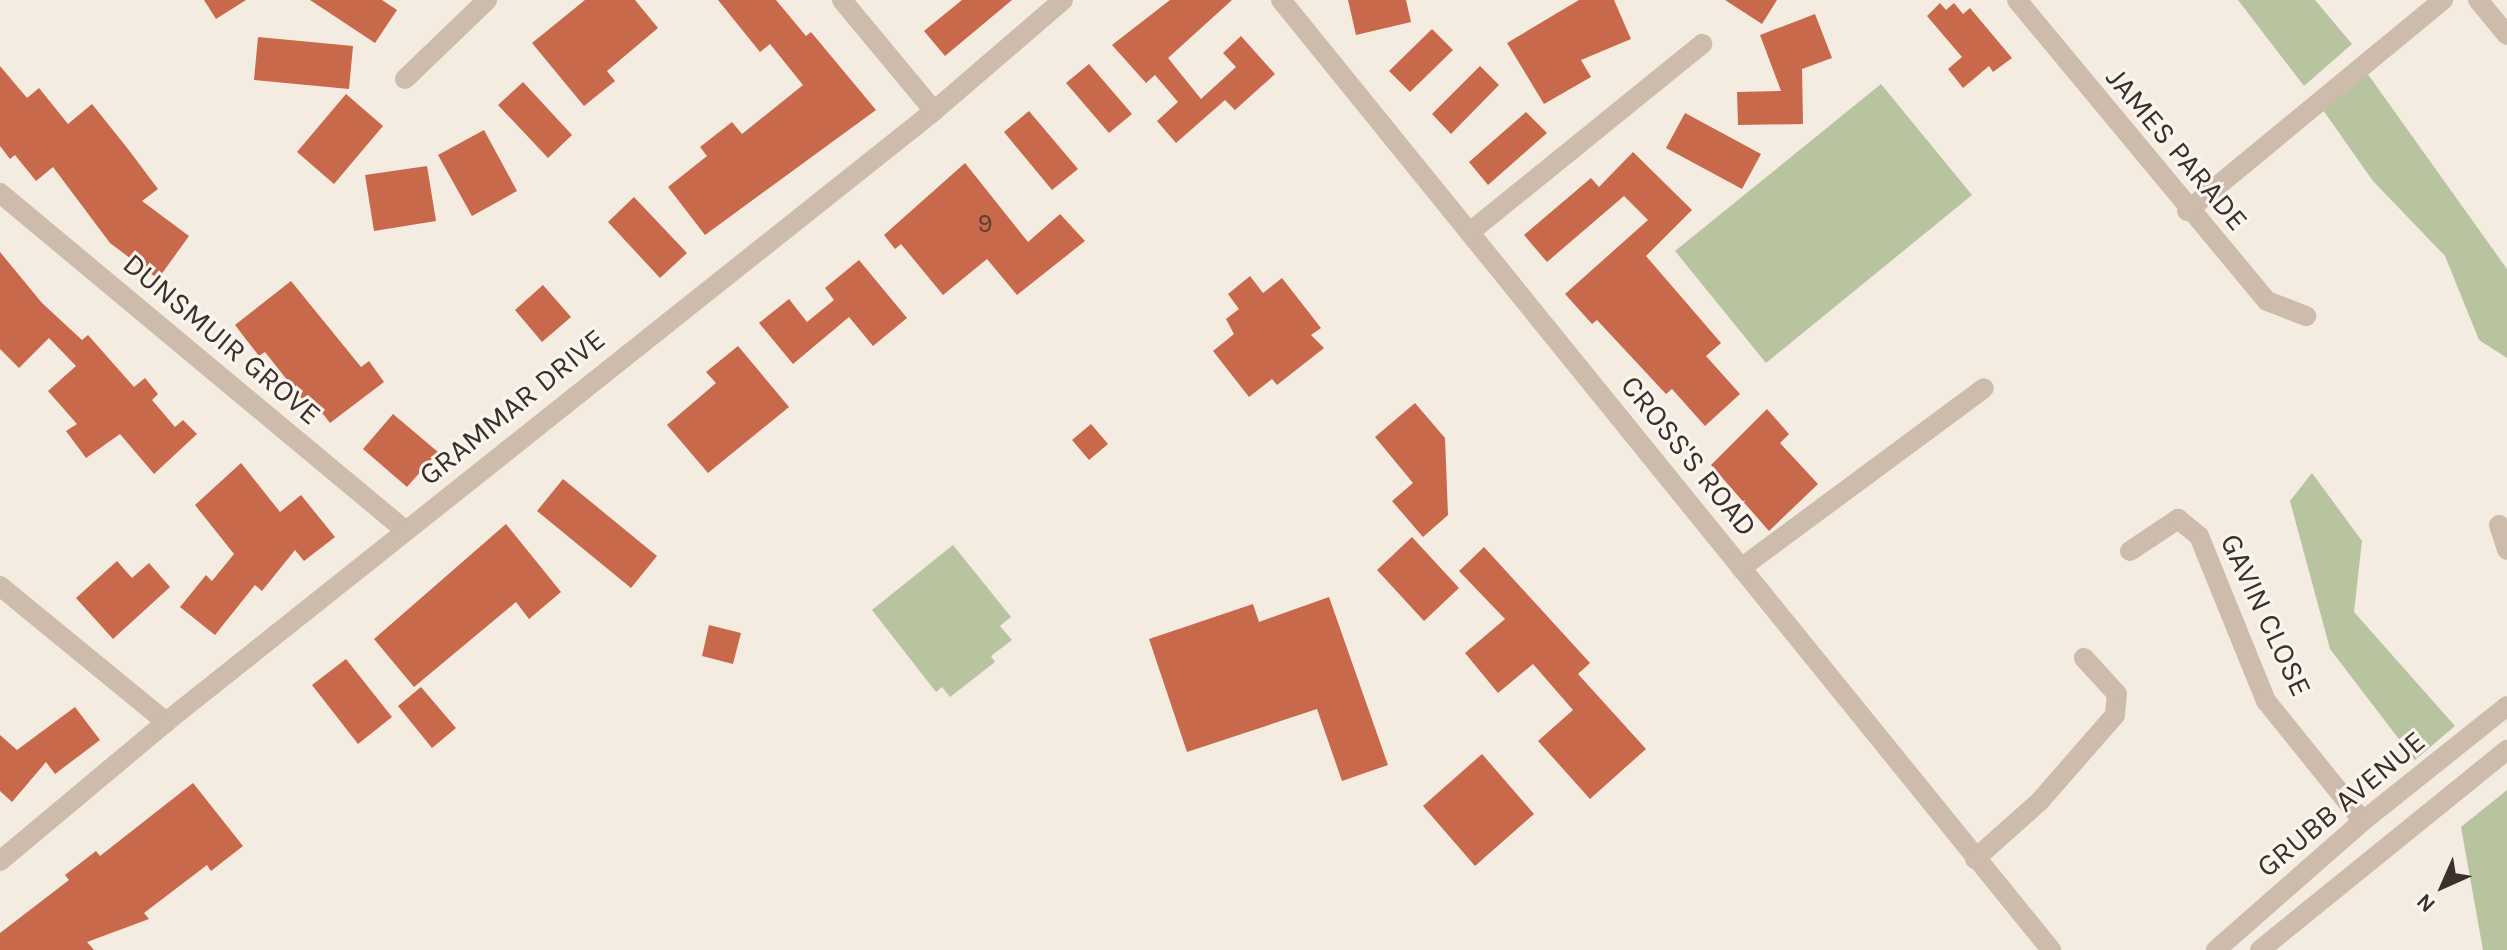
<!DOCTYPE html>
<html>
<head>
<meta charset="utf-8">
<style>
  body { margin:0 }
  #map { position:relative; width:2507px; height:950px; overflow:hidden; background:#f4ebe1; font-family:Karla,sans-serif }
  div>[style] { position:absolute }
  .green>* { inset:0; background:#b8c4a0 }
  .building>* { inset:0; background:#c8694b }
  .minor>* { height:20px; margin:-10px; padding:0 10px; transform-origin:10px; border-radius:10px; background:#cdbbac }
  span { translate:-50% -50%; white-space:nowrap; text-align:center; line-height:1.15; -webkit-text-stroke:6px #fbf5ee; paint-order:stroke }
  .number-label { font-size:26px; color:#5e3e33 }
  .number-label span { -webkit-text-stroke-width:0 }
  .street-label { font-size:30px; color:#3b302b }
  .north { position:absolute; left:2403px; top:846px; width:80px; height:80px; -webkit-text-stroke:6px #fbf5ee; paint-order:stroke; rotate:225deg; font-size:22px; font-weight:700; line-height:32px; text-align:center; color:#3b302b }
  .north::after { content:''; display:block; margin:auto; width:28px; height:36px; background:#3b302b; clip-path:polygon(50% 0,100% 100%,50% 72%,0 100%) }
</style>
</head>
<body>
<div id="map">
  <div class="green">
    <i style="clip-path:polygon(2238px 0,2315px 0,2352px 44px,2304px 86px)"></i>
    <i style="clip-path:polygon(2362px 66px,2507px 269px,2507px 358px,2479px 340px,2445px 256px,2373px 181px,2318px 103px)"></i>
    <i style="clip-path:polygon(1881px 84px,1972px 195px,1766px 363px,1675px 251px)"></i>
    <i style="clip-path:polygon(2312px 473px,2362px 541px,2354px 612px,2455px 726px,2415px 760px,2330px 649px,2290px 501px)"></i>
    <i style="clip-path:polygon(953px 545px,1011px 617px,1000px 626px,1012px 640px,991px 656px,995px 662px,950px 697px,942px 687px,936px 692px,872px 610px)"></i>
    <i style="clip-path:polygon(2507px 790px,2507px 950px,2483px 950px,2461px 827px)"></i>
  </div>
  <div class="building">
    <i style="clip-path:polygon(204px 0,246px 0,216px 19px)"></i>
    <i style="clip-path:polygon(310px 0,382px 0,397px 10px,375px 43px)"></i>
    <i style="clip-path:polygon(585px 0,635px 0,658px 28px,607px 71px,615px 81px,584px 106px,532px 43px)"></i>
    <i style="clip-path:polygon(718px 0,776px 0,806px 36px,811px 32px,876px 110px,705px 235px,668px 187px,707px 156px,700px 147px,732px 122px,742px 134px,803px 85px,770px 44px,760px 52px)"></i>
    <i style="clip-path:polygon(962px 0,1012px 0,945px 56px,924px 31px)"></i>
    <i style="clip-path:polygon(1170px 0,1232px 0,1168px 58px,1201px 99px,1236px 67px,1223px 53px,1241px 36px,1275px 74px,1235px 110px,1225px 100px,1176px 143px,1157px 121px,1178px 102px,1155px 75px,1146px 83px,1112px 45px)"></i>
    <i style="clip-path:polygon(1348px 0,1406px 0,1411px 22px,1356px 35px)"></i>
    <i style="clip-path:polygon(1579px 0,1614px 0,1631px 39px,1581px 60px,1591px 77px,1544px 104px,1507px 43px)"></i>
    <i style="clip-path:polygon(1725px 0,1777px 0,1762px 24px)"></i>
    <i style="clip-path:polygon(1940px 3px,1946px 10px,1954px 3px,1963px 14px,1970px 8px,2012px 58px,1993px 72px,1989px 66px,1963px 88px,1948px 69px,1962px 57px,1927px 16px)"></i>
    <i style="clip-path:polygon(1815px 14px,1832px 58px,1802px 69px,1803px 124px,1738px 125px,1737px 92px,1781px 91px,1760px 35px)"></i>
    <i style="clip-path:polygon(1432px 29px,1453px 50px,1410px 92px,1389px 71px)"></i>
    <i style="clip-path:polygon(258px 37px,353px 46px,349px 89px,254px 80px)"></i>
    <i style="clip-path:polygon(1089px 64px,1132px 114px,1109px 133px,1066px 83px)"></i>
    <i style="clip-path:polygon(0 66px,27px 98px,39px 88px,68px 124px,92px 104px,128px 149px,158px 189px,142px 201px,189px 236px,158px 279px,110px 243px,53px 167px,36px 181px,15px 155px,10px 159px,0 146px)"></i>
    <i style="clip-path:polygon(1480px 66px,1499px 85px,1451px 134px,1432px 114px)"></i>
    <i style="clip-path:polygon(523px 82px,572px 135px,548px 158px,498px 105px)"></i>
    <i style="clip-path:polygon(346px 94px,383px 126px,334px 184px,297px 152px)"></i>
    <i style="clip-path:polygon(1029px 111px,1078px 169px,1052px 190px,1004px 132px)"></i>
    <i style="clip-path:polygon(1526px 112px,1547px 133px,1488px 185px,1469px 162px)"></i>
    <i style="clip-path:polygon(1685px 113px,1761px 154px,1742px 189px,1666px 148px)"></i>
    <i style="clip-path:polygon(484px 130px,517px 191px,472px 216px,438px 155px)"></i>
    <i style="clip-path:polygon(1633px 152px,1692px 210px,1646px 256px,1721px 343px,1706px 356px,1740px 394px,1705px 426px,1672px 389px,1666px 394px,1597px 320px,1592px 324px,1565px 294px,1648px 220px,1624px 196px,1547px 262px,1524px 235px,1591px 178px,1599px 187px)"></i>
    <i style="clip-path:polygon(965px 163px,1028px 242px,1060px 214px,1085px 241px,1017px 295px,987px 259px,943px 295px,901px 244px,895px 249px,884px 235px)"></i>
    <i style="clip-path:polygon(427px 166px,436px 221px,374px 231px,365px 175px)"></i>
    <i style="clip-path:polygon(634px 197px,687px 253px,660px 278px,608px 222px)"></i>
    <i style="clip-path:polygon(0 252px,42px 303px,82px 340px,88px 335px,134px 387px,145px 378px,158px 394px,152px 400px,175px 427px,183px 420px,197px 434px,154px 474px,120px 434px,86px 458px,66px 431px,77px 424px,48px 391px,76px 366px,49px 338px,19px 368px,0 349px)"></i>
    <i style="clip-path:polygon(859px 260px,907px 318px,873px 346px,849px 317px,793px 364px,759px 323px,789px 299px,807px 322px,834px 300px,825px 288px)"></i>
    <i style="clip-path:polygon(1250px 276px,1263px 293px,1282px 278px,1321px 328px,1311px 335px,1324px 348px,1277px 385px,1272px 379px,1249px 397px,1213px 351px,1234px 334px,1226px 319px,1239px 309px,1228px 294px)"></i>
    <i style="clip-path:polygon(291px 281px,361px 367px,369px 361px,384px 382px,330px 423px,309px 396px,303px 400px,265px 352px,259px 356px,235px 325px)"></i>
    <i style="clip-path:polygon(543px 285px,571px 317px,542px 342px,515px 310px)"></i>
    <i style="clip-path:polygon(738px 346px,789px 407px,708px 473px,667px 425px,716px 383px,706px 372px)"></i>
    <i style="clip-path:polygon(1415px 403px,1445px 438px,1448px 515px,1423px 537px,1392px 501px,1413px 483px,1375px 437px)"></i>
    <i style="clip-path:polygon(1767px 409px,1789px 434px,1780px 443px,1818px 484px,1769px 531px,1711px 465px)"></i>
    <i style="clip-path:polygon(393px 414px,438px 452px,407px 487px,363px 449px)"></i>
    <i style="clip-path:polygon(1091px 424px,1108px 444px,1089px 460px,1072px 440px)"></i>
    <i style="clip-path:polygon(241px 463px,280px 512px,301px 495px,335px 537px,304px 561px,295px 550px,262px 591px,255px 585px,215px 635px,180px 607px,206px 575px,212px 581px,234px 554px,195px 505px)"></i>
    <i style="clip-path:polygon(563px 479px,657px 556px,631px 588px,537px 511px)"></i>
    <i style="clip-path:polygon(506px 524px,561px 592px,529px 619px,516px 602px,414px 687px,374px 639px)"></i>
    <i style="clip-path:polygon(1412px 537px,1459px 588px,1424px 621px,1377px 570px)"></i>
    <i style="clip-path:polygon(1484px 547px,1590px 663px,1578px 674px,1646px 749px,1590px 799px,1538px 741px,1573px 710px,1533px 664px,1498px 693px,1465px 653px,1505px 619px,1459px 571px)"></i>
    <i style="clip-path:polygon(117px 561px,132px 578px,149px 563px,170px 587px,113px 639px,76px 598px)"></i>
    <i style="clip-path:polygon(1329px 597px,1388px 765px,1342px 781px,1317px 709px,1187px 752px,1149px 639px,1253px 604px,1259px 622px)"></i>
    <i style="clip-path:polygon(709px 625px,741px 633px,733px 664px,702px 656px)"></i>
    <i style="clip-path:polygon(346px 659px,392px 717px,358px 744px,312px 685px)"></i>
    <i style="clip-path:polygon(421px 687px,456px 728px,432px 748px,398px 706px)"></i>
    <i style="clip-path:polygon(75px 707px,100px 740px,55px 774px,46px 762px,12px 802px,0 791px,0 735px,17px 750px)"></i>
    <i style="clip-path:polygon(1482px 754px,1534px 814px,1475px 866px,1423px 806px)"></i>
    <i style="clip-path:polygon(193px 783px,243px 846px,211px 871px,207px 865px,144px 913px,149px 919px,87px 942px,94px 950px,0 950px,0 933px,69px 880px,65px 875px,96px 851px,100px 856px)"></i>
  </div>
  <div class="minor">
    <i style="left:842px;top:0;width:144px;rotate:50.3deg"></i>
    <i style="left:1281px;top:0;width:1223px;rotate:50.97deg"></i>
    <i style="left:2017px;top:0;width:391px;rotate:50.3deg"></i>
    <i style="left:2267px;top:301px;width:42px;rotate:21deg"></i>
    <i style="left:2478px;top:0;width:45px;rotate:50.4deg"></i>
    <i style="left:405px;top:79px;width:114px;rotate:-43.9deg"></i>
    <i style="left:0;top:193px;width:528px;rotate:39.78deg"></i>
    <i style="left:2187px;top:211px;width:332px;rotate:-39.5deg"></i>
    <i style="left:1470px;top:232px;width:299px;rotate:-39deg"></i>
    <i style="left:2499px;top:525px;width:26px;rotate:72deg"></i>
    <i style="left:2130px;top:551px;width:58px;rotate:-33.7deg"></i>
    <i style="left:2178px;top:519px;width:27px;rotate:39deg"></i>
    <i style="left:2199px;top:536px;width:178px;rotate:67.9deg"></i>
    <i style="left:2266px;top:701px;width:154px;rotate:51.1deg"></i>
    <i style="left:1741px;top:568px;width:302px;rotate:-36.5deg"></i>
    <i style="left:0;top:586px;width:215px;rotate:39.3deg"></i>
    <i style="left:1975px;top:859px;width:87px;rotate:-41.7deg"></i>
    <i style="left:2040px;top:801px;width:114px;rotate:-48.9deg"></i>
    <i style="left:2115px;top:715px;width:21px;rotate:-85deg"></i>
    <i style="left:2117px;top:694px;width:49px;rotate:-132.5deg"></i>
    <i style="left:0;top:861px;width:217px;rotate:-39.9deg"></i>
    <i style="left:166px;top:722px;width:981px;rotate:-38.5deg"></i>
    <i style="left:934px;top:111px;width:170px;rotate:-40.7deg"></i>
    <i style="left:2216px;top:950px;width:196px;rotate:-41.3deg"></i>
    <i style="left:2363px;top:821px;width:184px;rotate:-38.6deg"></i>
    <i style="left:2260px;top:950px;width:318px;rotate:-39deg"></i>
  </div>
  <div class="number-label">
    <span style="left:985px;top:224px">9</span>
  </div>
  <div class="street-label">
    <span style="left:2177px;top:149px;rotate:50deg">JAMES PARADE</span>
    <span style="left:222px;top:339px;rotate:40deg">DUNSMUIR GROVE</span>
    <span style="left:512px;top:407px;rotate:-39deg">GRAMMAR DRIVE</span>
    <span style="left:1689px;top:456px;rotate:51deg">CROSS'S ROAD</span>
    <span style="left:2266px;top:615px;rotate:65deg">GAVIN CLOSE</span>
    <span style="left:2341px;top:804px;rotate:-40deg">GRUBB AVENUE</span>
  </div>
  <div class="north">N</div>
</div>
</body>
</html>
